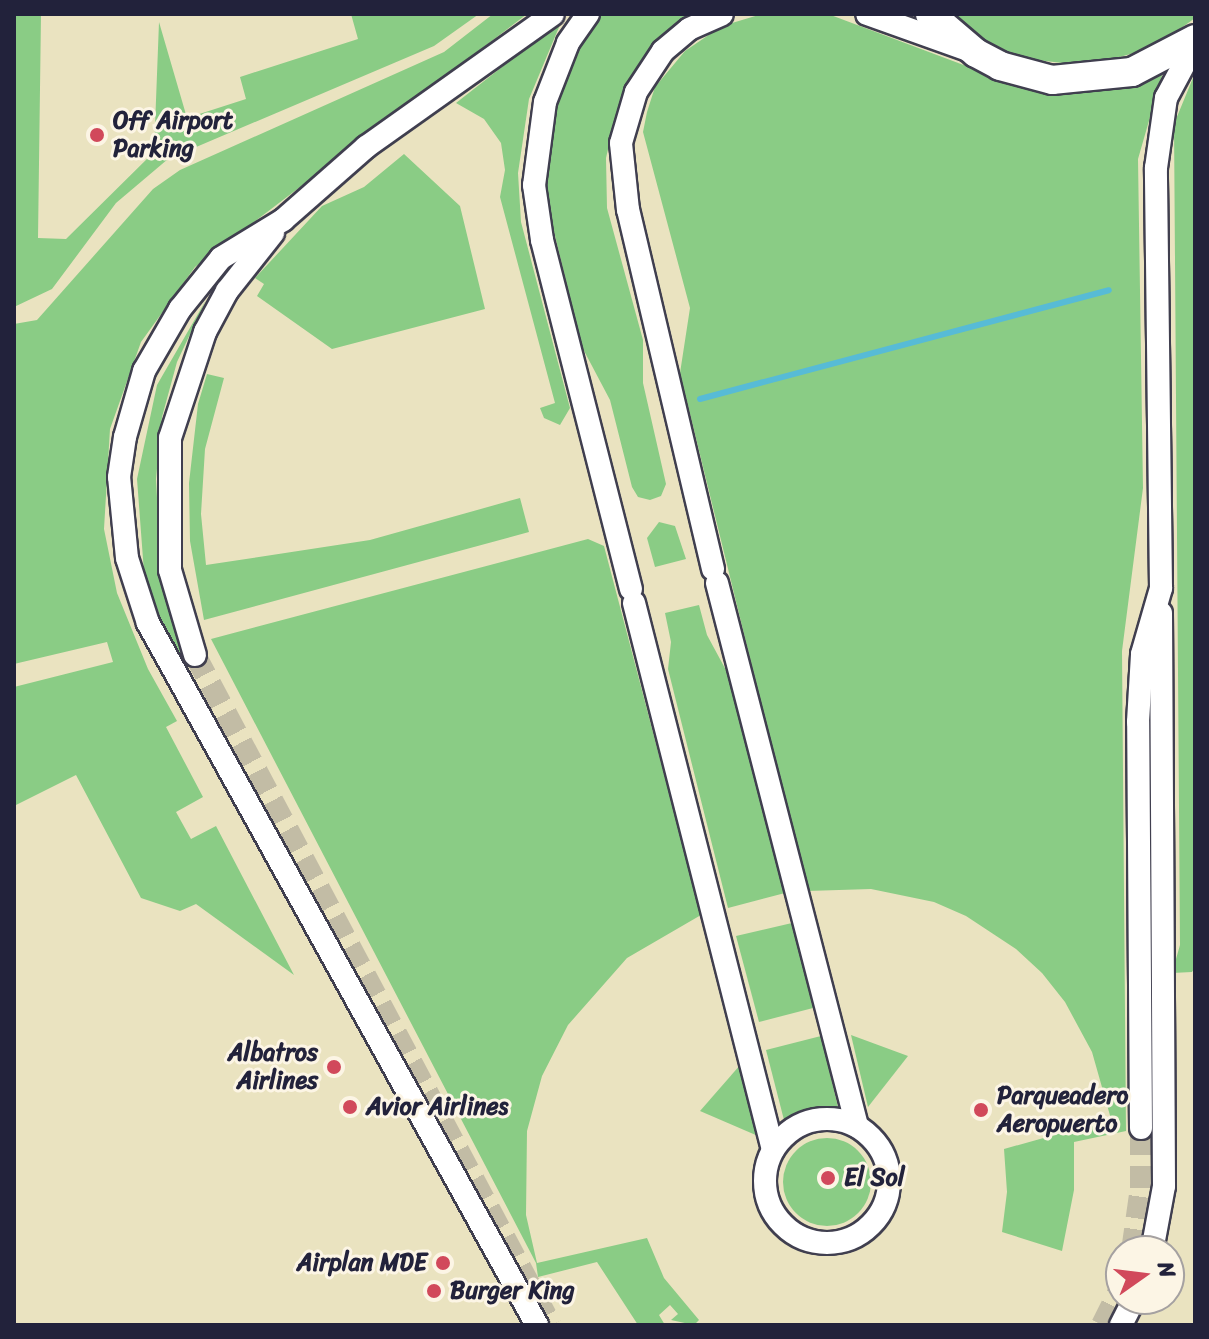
<!DOCTYPE html>
<html>
<head>
<meta charset="utf-8">
<style>
  body { margin:0 }
  #map { position:relative; width:1209px; height:1339px; overflow:hidden; background:#eae3c0; font-family:Sriracha,sans-serif }
  div>[style] { position:absolute }
  .green>* { inset:0; background:#8acc85 }
  .round { border-radius:50% }
  .stream>* { height:6px; margin:-3px; padding:0 3px; transform-origin:3px; border-radius:3px; background:#57bbd6 }
  .minor-tunnel>* { height:22px; margin-top:-11px; transform-origin:0; background:repeating-linear-gradient(90deg,#c2bca5 0 22px,transparent 0 33px) }
  .roads { filter:drop-shadow(2px 0 #403f4f) drop-shadow(-2px 0 #403f4f) drop-shadow(0 2px #403f4f) drop-shadow(0 -2px #403f4f) }
  .minor>* { height:22px; margin:-11px; padding:0 11px; transform-origin:11px; border-radius:11px; background:#fff }
  .minor>.ring { margin:-11px; padding:0; box-sizing:content-box; background:none; border:22px solid #fff; border-radius:50% }
  .major>* { height:28px; margin:-14px; padding:0 14px; transform-origin:14px; border-radius:14px; background:#fff }
  .dots>* { width:22px; height:22px; translate:-50% -50%; box-sizing:border-box; border:4px solid #fcf5e5; border-radius:50% }
  span { translate:-50% -50%; white-space:nowrap; text-align:center; line-height:1.15; -webkit-text-stroke:6px #fcf5e5; paint-order:stroke }
  .poi-label { font-size:24px; color:#22223b; font-weight:700 }
  .left { translate:0 -50%; text-align:left }
  .right { translate:-100% -50%; text-align:right }
  .frame { position:absolute; inset:0; border:16px solid #22223b; pointer-events:none }
  .north { position:absolute; left:1105px; top:1235px; width:80px; height:80px; box-sizing:border-box; background:#fcf5e5; border:2px solid #a5a1a1; border-radius:50%; rotate:76deg; font-size:22px; font-weight:700; line-height:32px; text-align:center; color:#22223b }
  .north::after { content:''; display:block; margin:auto; width:28px; height:36px; background:#d1495b; clip-path:polygon(50% 0,100% 100%,50% 72%,0 100%) }
</style>
</head>
<body>
<div id="map">
  <div class="green">
    <i style="clip-path:polygon(14px 14px,41px 14px,38px 238px,66px 239px,154px 152px,159px 22px,187px 118px,246px 99px,240px 77px,358px 39px,351px 14px,479px 14px,434px 46px,168px 159px,116px 203px,52px 289px,14px 307px)"></i>
    <i style="clip-path:polygon(493px 14px,527px 14px,195px 267px,141px 342px,110px 429px,104px 529px,117px 593px,148px 669px,177px 721px,166px 727px,203px 797px,176px 812px,191px 839px,216px 826px,294px 975px,196px 904px,180px 911px,141px 898px,76px 775px,14px 806px,14px 687px,113px 662px,107px 642px,14px 664px,14px 324px,37px 320px,153px 189px,180px 170px,444px 52px)"></i>
    <i style="clip-path:polygon(600px 14px,694px 14px,638px 68px,617px 110px,606px 158px,607px 208px,643px 340px,643px 383px,666px 484px,661px 496px,650px 500px,638px 497px,632px 487px,610px 400px,582px 347px,545px 195px,547px 139px,560px 84px)"></i>
    <i style="clip-path:polygon(762px 14px,828px 14px,1038px 93px,1124px 89px,1163px 72px,1138px 159px,1143px 488px,1122px 651px,1126px 1131px,1074px 1142px,1074px 1190px,1062px 1251px,1002px 1232px,1007px 1192px,1004px 1149px,1111px 1119px,1092px 1052px,1065px 1002px,1042px 973px,1016px 949px,966px 916px,934px 902px,871px 889px,807px 891px,680px 373px,690px 308px,643px 132px,647px 112px,655px 87px,685px 51px,722px 26px)"></i>
    <i style="clip-path:polygon(949px 14px,1195px 14px,1195px 18px,1155px 47px,1088px 66px,1020px 58px,988px 44px)"></i>
    <i style="clip-path:polygon(562px 20px,529px 99px,518px 173px,521px 222px,570px 408px,560px 425px,544px 418px,540px 408px,555px 403px,500px 197px,505px 170px,501px 143px,484px 119px,456px 103px)"></i>
    <i style="clip-path:polygon(1195px 73px,1195px 967px,1192px 972px,1172px 973px,1180px 945px,1174px 124px)"></i>
    <i style="clip-path:polygon(404px 154px,460px 206px,485px 309px,332px 349px,257px 296px,264px 284px,255px 278px,322px 206px,364px 187px)"></i>
    <i style="clip-path:polygon(206px 300px,177px 362px,162px 417px,156px 479px,161px 570px,175px 622px,195px 666px,188px 667px,163px 625px,144px 572px,137px 479px,157px 385px)"></i>
    <i style="clip-path:polygon(207px 374px,224px 378px,205px 449px,201px 514px,206px 565px,370px 540px,520px 498px,529px 532px,204px 620px,190px 541px,189px 483px,198px 404px)"></i>
    <i style="clip-path:polygon(659px 522px,675px 526px,686px 559px,655px 567px,647px 538px)"></i>
    <i style="clip-path:polygon(588px 539px,604px 546px,701px 915px,627px 958px,568px 1025px,542px 1076px,527px 1131px,526px 1215px,537px 1263px,647px 1238px,664px 1278px,699px 1320px,694px 1325px,671px 1320px,678px 1314px,670px 1305px,659px 1315px,665px 1325px,638px 1325px,597px 1262px,538px 1277px,536px 1263px,211px 639px)"></i>
    <i style="clip-path:polygon(699px 605px,707px 635px,727px 672px,785px 893px,728px 908px,668px 669px,671px 642px,665px 613px)"></i>
    <i style="clip-path:polygon(792px 923px,813px 1008px,759px 1022px,736px 936px)"></i>
    <i style="clip-path:polygon(851px 1035px,908px 1056px,868px 1107px)"></i>
    <i style="clip-path:polygon(821px 1036px,838px 1107px,784px 1120px,766px 1050px)"></i>
    <i style="clip-path:polygon(741px 1064px,758px 1136px,700px 1111px)"></i>
    <i class="round" style="left:783px;top:1138px;width:88px;height:88px"></i>
  </div>
  <div class="stream">
    <i style="left:700px;top:399px;width:423px;rotate:-14.9deg"></i>
  </div>
  <div class="minor-tunnel">
    <i style="left:195px;top:655px;width:759px;rotate:62.02deg"></i>
    <i style="left:1132px;top:1251px;width:64px;rotate:-81.9deg"></i>
    <i style="left:1141px;top:1188px;width:60px;rotate:-90deg"></i>
    <i style="left:1102px;top:1325px;width:42px;rotate:-63.4deg"></i>
  </div>
  <div class="roads">
    <div class="minor">
      <i style="left:588px;top:14px;width:35px;rotate:125deg"></i>
      <i style="left:568px;top:43px;width:63px;rotate:111.3deg"></i>
      <i style="left:545px;top:102px;width:84px;rotate:97.5deg"></i>
      <i style="left:534px;top:185px;width:56px;rotate:81.7deg"></i>
      <i style="left:542px;top:240px;width:360px;rotate:75.7deg"></i>
      <i style="left:867px;top:14px;width:107px;rotate:19.6deg"></i>
      <i style="left:713px;top:569px;width:369px;rotate:-103.3deg"></i>
      <i style="left:628px;top:210px;width:67px;rotate:-96deg"></i>
      <i style="left:621px;top:143px;width:53px;rotate:-73.6deg"></i>
      <i style="left:636px;top:92px;width:49px;rotate:-56.6deg"></i>
      <i style="left:663px;top:51px;width:34px;rotate:-40deg"></i>
      <i style="left:689px;top:29px;width:36px;rotate:-24deg"></i>
      <i style="left:717px;top:583px;width:561px;rotate:75.54deg"></i>
      <i style="left:634px;top:603px;width:564px;rotate:75.74deg"></i>
      <i style="left:195px;top:655px;width:89px;rotate:-106.4deg"></i>
      <i style="left:170px;top:570px;width:132px;rotate:-90deg"></i>
      <i style="left:170px;top:438px;width:112px;rotate:-71.7deg"></i>
      <i style="left:205px;top:332px;width:47px;rotate:-61.8deg"></i>
      <i style="left:227px;top:291px;width:74px;rotate:-51.6deg"></i>
      <i class="ring" style="left:765px;top:1119px;width:102px;height:102px"></i>
      <i style="left:1141px;top:1128px;width:406px;rotate:-90.4deg"></i>
      <i style="left:1138px;top:722px;width:68px;rotate:-86.6deg"></i>
      <i style="left:1142px;top:654px;width:69px;rotate:-73.9deg"></i>
      <i style="left:1161px;top:588px;width:420px;rotate:-90.7deg"></i>
      <i style="left:1156px;top:168px;width:71px;rotate:-81.9deg"></i>
      <i style="left:1166px;top:98px;width:61px;rotate:-61.8deg"></i>
      <i style="left:1152px;top:1251px;width:66px;rotate:-79.5deg"></i>
      <i style="left:1164px;top:1186px;width:573px;rotate:-90.3deg"></i>
      <i style="left:537px;top:1325px;width:803px;rotate:-118.99deg"></i>
      <i style="left:148px;top:623px;width:68px;rotate:-107.9deg"></i>
      <i style="left:127px;top:558px;width:81px;rotate:-95.6deg"></i>
      <i style="left:119px;top:477px;width:40px;rotate:-81.5deg"></i>
      <i style="left:125px;top:437px;width:69px;rotate:-73.9deg"></i>
      <i style="left:144px;top:371px;width:72px;rotate:-59.9deg"></i>
      <i style="left:180px;top:309px;width:65px;rotate:-51.2deg"></i>
      <i style="left:221px;top:258px;width:73px;rotate:-31.5deg"></i>
      <i style="left:283px;top:220px;width:111px;rotate:-41.3deg"></i>
      <i style="left:366px;top:147px;width:229px;rotate:-35.4deg"></i>
      <i style="left:1121px;top:1325px;width:29px;rotate:-63deg"></i>
    </div>
    <div class="major">
      <i style="left:930px;top:14px;width:60px;rotate:40.3deg"></i>
      <i style="left:976px;top:53px;width:27px;rotate:28deg"></i>
      <i style="left:1000px;top:66px;width:54px;rotate:15.1deg"></i>
      <i style="left:1052px;top:80px;width:80px;rotate:-5.7deg"></i>
      <i style="left:1132px;top:72px;width:71px;rotate:-27.6deg"></i>
    </div>
  </div>
  <div class="dots">
    <i style="left:97px;top:135px;background:#d1495b"></i>
    <i style="left:334px;top:1067px;background:#d1495b"></i>
    <i style="left:350px;top:1107px;background:#d1495b"></i>
    <i style="left:981px;top:1110px;background:#d1495b"></i>
    <i style="left:828px;top:1178px;background:#d1495b"></i>
    <i style="left:443px;top:1263px;background:#d1495b"></i>
    <i style="left:434px;top:1291px;background:#d1495b"></i>
  </div>
  <div class="poi-label">
    <span class="left" style="left:113px;top:135px">Off Airport<br>Parking</span>
    <span class="right" style="left:318px;top:1067px">Albatros<br>Airlines</span>
    <span class="left" style="left:997px;top:1110px">Parqueadero<br>Aeropuerto</span>
    <span class="left" style="left:366px;top:1107px">Avior Airlines</span>
    <span class="left" style="left:844px;top:1178px">El Sol</span>
    <span class="right" style="left:427px;top:1263px">Airplan MDE</span>
    <span class="left" style="left:450px;top:1291px">Burger King</span>
  </div>
  <div class="frame"></div>
  <div class="north">N</div>
</div>
</body>
</html>
